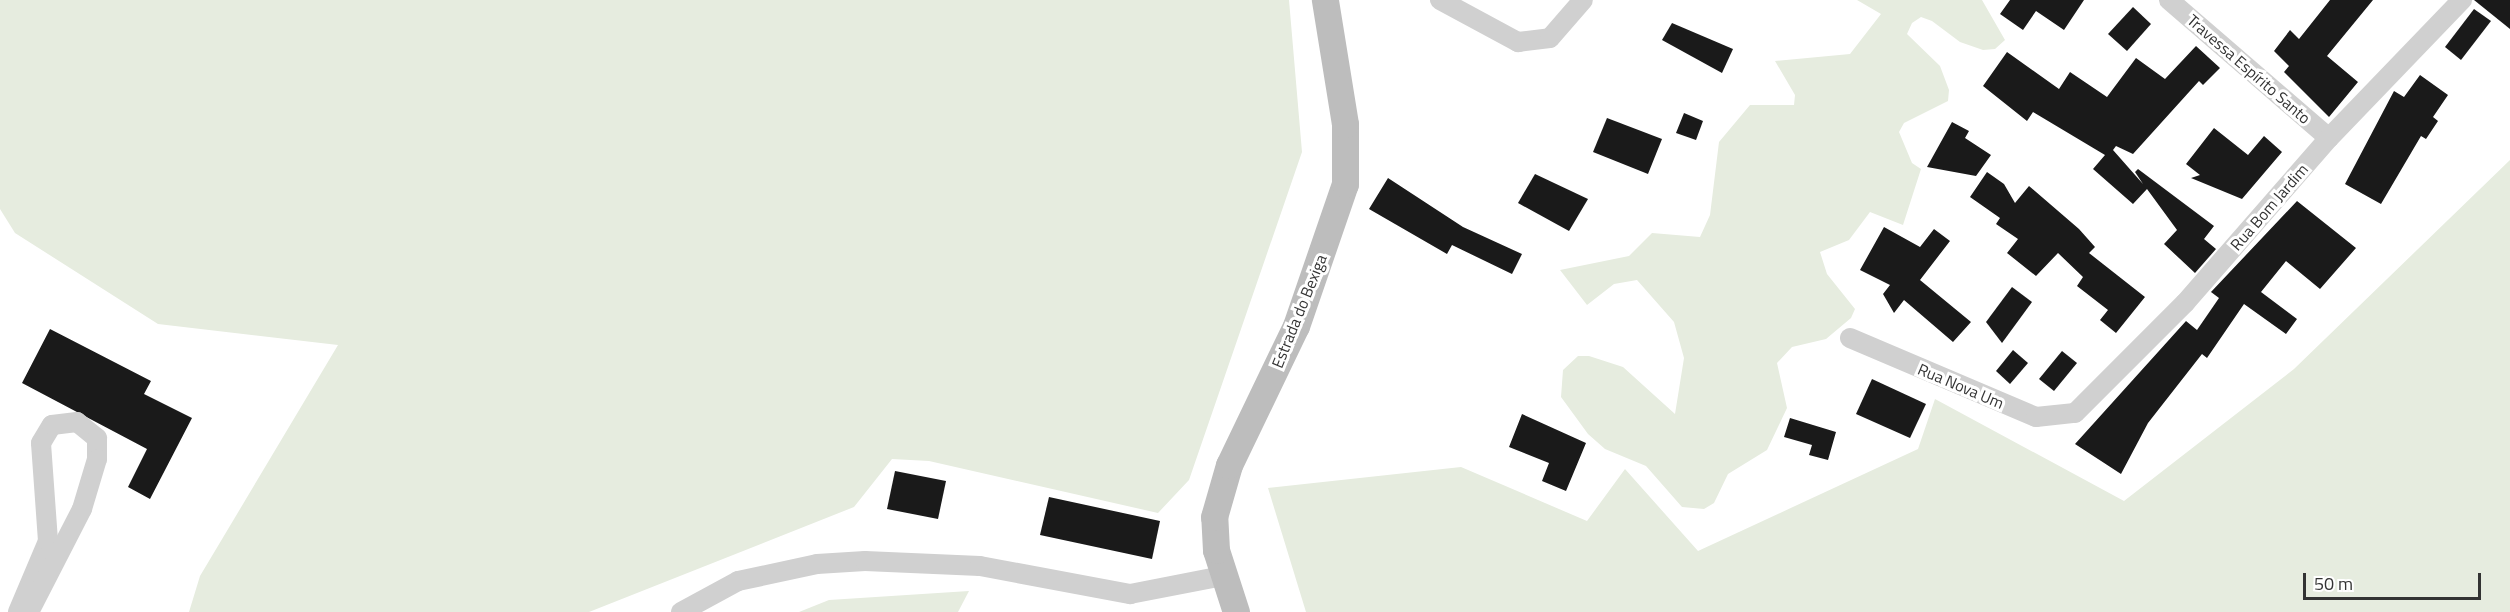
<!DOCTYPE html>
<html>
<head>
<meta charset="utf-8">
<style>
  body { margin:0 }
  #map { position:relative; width:2510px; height:612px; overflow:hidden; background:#fff; font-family:"Titillium Web",sans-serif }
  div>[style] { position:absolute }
  .green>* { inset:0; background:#e6ecdf }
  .building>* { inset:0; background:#1a1a1a }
  .street>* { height:20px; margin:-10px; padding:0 10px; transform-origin:10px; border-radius:10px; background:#d0d0d0 }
  .secondary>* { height:27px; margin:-13.5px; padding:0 13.5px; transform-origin:13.5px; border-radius:13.5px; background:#bdbdbd }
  span { translate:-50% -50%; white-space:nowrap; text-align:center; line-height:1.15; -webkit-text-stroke:6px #fff; paint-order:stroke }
  .street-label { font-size:16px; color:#333 }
  .scale { position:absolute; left:2303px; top:573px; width:178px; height:27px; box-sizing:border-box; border:3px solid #333; border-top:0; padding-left:8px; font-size:18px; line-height:21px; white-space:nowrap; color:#333; -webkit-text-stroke:4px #fff; paint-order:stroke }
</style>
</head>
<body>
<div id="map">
  <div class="green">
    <i style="clip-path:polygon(0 0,1289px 0,1302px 152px,1189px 480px,1158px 513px,929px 461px,892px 459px,854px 507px,589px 612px,189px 612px,200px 576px,338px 345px,158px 324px,15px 233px,0 209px)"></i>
    <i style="clip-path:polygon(1857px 0,1982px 0,2005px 40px,1995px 49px,1983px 50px,1960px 42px,1932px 21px,1921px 17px,1912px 23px,1907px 34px,1940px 66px,1949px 90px,1948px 101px,1904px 123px,1899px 132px,1912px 163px,1921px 169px,1903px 225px,1870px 212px,1849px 240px,1820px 252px,1827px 274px,1855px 309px,1851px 318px,1826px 339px,1792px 347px,1777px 363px,1787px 408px,1767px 450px,1728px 474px,1714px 503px,1704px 509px,1682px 507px,1646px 466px,1605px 449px,1588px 434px,1561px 397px,1563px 370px,1578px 356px,1589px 356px,1623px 367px,1675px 414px,1684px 358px,1674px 322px,1637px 280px,1614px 284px,1587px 305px,1560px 270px,1629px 256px,1652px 233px,1700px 237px,1710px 215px,1719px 142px,1750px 105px,1794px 105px,1795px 95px,1775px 61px,1850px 54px,1881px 14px)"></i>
    <i style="clip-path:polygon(2510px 160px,2510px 612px,1306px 612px,1268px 488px,1461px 467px,1587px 521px,1625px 469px,1698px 551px,1918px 449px,1935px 399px,2124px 501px,2294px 369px)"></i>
    <i style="clip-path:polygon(969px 591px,958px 612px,799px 612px,829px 600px)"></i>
  </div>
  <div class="building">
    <i style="clip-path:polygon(2010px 0,2084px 0,2064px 30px,2036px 11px,2023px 30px,2000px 14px)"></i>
    <i style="clip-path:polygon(2330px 0,2373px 0,2327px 56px,2358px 82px,2329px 117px,2284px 72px,2289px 66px,2274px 51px,2290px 30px,2299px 39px)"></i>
    <i style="clip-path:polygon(2474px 0,2510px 0,2510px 29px)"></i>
    <i style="clip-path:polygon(2133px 7px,2151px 24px,2127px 51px,2108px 34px)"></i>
    <i style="clip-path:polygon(2474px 9px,2491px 21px,2461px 60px,2445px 47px)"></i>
    <i style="clip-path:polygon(1672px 23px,1733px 49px,1722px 73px,1662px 40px)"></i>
    <i style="clip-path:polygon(2196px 46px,2220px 68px,2203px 85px,2199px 81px,2133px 154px,2116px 146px,2113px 150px,2143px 184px,2135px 172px,2138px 169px,2214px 226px,2204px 239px,2216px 249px,2195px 273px,2164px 244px,2177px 230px,2147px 189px,2133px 204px,2093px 169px,2105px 155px,2033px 112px,2027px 121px,1983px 86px,2007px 52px,2059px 89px,2070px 72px,2107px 97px,2136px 58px,2165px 79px)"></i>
    <i style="clip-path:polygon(2420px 75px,2448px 95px,2433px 117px,2438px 121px,2426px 139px,2421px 136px,2381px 204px,2345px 184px,2394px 91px,2404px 97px)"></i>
    <i style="clip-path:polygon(1684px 113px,1703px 121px,1696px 140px,1676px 133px)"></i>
    <i style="clip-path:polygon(1607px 118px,1662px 139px,1648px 174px,1593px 152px)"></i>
    <i style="clip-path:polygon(1952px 122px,1969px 131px,1965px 138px,1991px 155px,1976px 176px,1927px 167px)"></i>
    <i style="clip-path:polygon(2214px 128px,2248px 155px,2264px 136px,2282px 152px,2242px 199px,2191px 178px,2200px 175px,2186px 164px)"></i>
    <i style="clip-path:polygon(1987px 172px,2004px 184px,2015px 203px,2029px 186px,2079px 229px,2095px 247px,2089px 253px,2145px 297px,2116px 333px,2100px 320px,2108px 310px,2077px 286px,2083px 277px,2058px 253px,2036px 276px,2007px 253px,2018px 239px,1996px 224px,2000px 218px,1970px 197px)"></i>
    <i style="clip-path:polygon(1535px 174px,1588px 199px,1569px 231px,1518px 203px)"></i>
    <i style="clip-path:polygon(1388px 178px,1463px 227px,1522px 254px,1512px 274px,1452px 245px,1447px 254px,1369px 209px)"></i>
    <i style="clip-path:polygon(2297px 201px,2356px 248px,2320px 289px,2286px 261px,2261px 292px,2297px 319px,2286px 334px,2244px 304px,2207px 358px,2202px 354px,2148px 423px,2121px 474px,2075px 444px,2186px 321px,2197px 330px,2219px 298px,2211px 292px)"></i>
    <i style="clip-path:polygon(1884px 227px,1920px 247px,1934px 229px,1950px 241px,1920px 280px,1971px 322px,1953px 342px,1904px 300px,1894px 313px,1883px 294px,1890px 285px,1860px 270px)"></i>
    <i style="clip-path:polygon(2012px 287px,2032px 302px,2002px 343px,1986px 322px)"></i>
    <i style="clip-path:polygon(50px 329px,151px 381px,144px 394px,192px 418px,150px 499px,128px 487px,147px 449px,22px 383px)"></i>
    <i style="clip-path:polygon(2013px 350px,2028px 363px,2010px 384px,1996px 371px)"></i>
    <i style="clip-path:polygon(2062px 351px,2077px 363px,2054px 391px,2039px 379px)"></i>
    <i style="clip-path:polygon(1872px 379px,1926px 404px,1910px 438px,1856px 414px)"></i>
    <i style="clip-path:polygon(1522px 414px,1586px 443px,1566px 491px,1542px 481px,1549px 463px,1509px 447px)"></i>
    <i style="clip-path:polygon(1790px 418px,1836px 432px,1828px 460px,1809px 455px,1812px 445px,1784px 437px)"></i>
    <i style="clip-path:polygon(895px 471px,946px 481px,938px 519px,887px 509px)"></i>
    <i style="clip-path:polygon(1049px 497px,1160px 521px,1152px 559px,1040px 535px)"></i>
  </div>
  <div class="street">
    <i style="left:1440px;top:0;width:89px;rotate:28.3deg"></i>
    <i style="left:1518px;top:42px;width:32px;rotate:-7deg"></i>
    <i style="left:1550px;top:38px;width:50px;rotate:-49deg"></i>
    <i style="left:2169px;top:0;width:211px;rotate:40.8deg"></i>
    <i style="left:1850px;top:338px;width:202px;rotate:23deg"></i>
    <i style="left:2036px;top:417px;width:39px;rotate:-6deg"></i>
    <i style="left:2075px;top:413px;width:156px;rotate:-45deg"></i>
    <i style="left:2185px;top:303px;width:219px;rotate:-48.9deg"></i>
    <i style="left:2329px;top:138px;width:192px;rotate:-46.1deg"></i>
    <i style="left:18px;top:612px;width:77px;rotate:-67.1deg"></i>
    <i style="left:48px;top:541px;width:98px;rotate:-94.1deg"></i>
    <i style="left:41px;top:443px;width:21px;rotate:-59deg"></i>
    <i style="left:52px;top:425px;width:25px;rotate:-7deg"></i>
    <i style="left:77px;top:422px;width:26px;rotate:39deg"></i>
    <i style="left:97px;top:438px;width:21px;rotate:90deg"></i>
    <i style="left:97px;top:459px;width:52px;rotate:106.7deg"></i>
    <i style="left:82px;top:509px;width:116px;rotate:117.2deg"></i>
    <i style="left:681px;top:612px;width:65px;rotate:-28.5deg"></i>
    <i style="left:738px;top:581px;width:81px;rotate:-12.1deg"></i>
    <i style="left:817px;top:564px;width:48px;rotate:-3.6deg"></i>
    <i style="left:865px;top:561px;width:115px;rotate:2.5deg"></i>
    <i style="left:980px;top:566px;width:153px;rotate:10.6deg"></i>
    <i style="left:1130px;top:594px;width:95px;rotate:-11deg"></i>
  </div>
  <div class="secondary">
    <i style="left:1236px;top:612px;width:65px;rotate:-107.9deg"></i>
    <i style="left:1216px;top:550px;width:33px;rotate:-93deg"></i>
    <i style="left:1214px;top:517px;width:54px;rotate:-73.9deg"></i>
    <i style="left:1229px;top:465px;width:154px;rotate:-64.3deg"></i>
    <i style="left:1296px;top:326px;width:150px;rotate:-71deg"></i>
    <i style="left:1345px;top:184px;width:60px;rotate:-90deg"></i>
    <i style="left:1345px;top:124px;width:126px;rotate:-99.2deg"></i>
  </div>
  <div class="street-label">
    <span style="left:2249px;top:69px;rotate:41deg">Travessa Espírito Santo</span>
    <span style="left:2269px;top:207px;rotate:-49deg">Rua Bom Jardim</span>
    <span style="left:1299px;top:311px;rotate:-68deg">Estrada do Bexiga</span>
    <span style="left:1961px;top:386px;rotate:23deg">Rua Nova Um</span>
  </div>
  <div class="scale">50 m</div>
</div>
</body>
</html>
